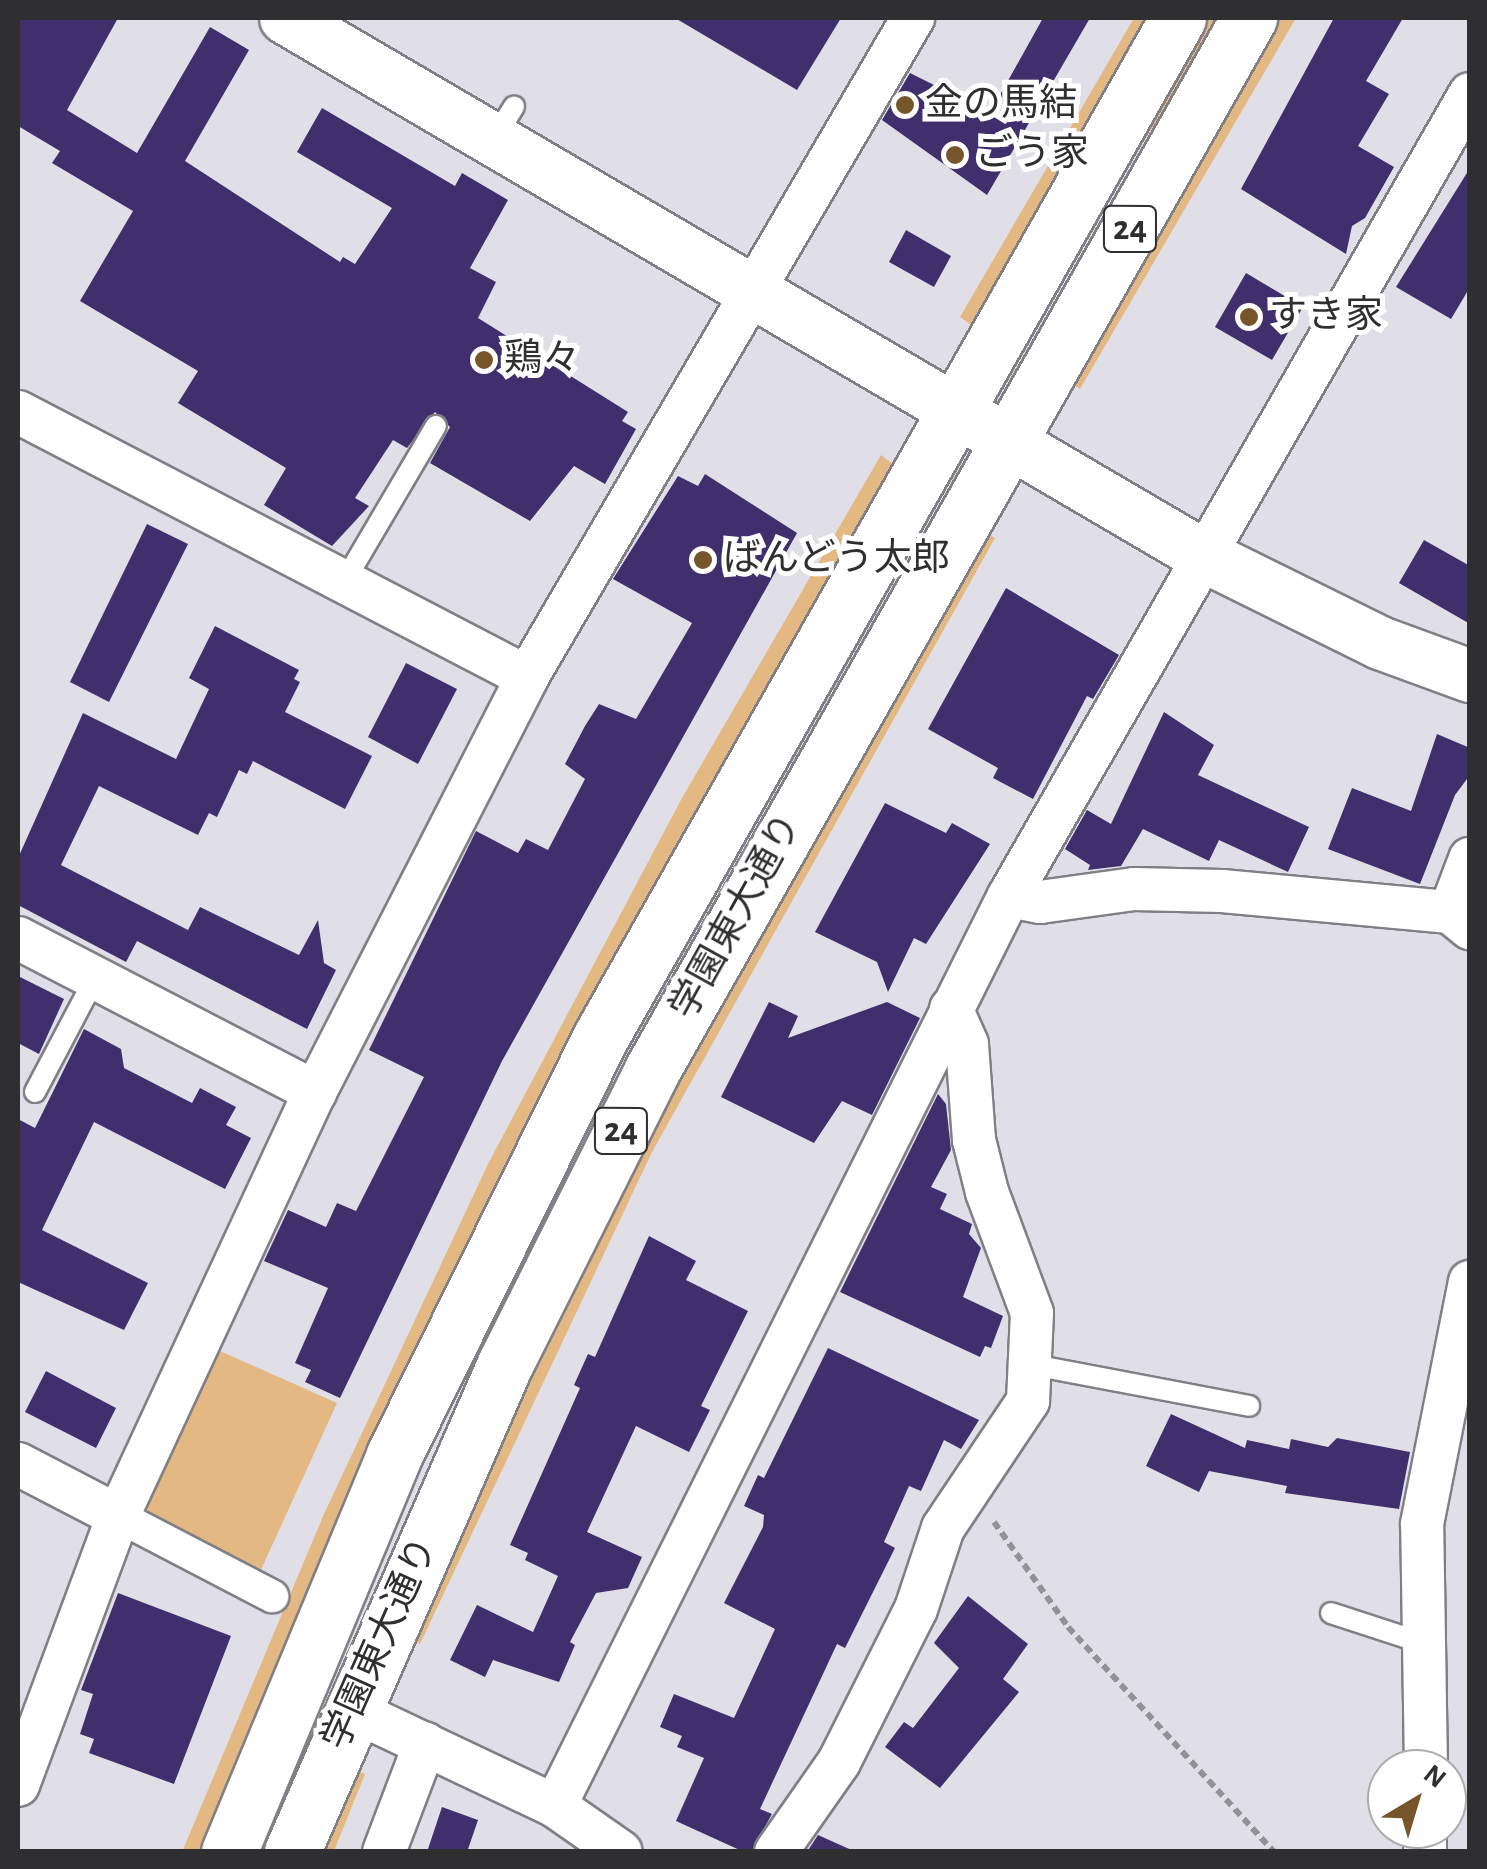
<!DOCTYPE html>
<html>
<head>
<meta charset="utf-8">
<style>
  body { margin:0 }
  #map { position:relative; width:1487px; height:1869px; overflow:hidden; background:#e0dfe7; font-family:"Alegreya Sans","Noto Sans JP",sans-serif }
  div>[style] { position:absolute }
  .green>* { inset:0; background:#e4b882 }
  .building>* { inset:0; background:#402f6d }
  .path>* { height:6px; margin-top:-3px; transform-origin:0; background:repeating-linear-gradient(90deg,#919196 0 8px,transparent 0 13px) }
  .roads { filter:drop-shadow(2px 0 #807f86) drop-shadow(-2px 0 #807f86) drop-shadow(0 2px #807f86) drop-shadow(0 -2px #807f86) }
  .service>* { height:20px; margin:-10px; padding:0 10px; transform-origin:10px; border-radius:10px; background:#fff }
  .pedestrian>* { height:32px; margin:-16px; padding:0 16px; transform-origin:16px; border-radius:16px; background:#fff }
  .minor>* { height:42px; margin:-21px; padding:0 21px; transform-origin:21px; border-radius:21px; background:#fff }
  .tertiary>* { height:52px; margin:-26px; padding:0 26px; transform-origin:26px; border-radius:26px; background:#fff }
  .primary>* { height:55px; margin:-27.5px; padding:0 27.5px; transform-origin:27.5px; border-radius:27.5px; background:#fff }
  .dots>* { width:28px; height:28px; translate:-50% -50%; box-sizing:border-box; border:5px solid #fff; border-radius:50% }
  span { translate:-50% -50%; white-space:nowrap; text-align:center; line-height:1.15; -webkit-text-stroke:10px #fff; paint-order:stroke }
  .shield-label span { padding:2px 8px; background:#fff; border:2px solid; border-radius:8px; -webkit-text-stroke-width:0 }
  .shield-label { font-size:35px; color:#2f2f32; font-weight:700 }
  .poi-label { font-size:38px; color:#2f2f32 }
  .left { translate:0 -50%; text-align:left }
  .street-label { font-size:38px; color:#2f2f32 }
  .frame { position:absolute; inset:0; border:20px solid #2f2f32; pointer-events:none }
  .north { position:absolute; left:1367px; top:1749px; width:100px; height:100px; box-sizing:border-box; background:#fff; border:2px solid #acacad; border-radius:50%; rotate:38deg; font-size:28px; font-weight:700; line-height:40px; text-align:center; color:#2f2f32 }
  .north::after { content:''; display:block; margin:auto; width:35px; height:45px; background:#76552b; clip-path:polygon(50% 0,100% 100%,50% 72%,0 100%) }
</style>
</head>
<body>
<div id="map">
  <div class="green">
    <i style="clip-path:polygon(1134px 18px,1154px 18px,974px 327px,960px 317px)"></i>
    <i style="clip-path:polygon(1204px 18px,1224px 18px,1097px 213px)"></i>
    <i style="clip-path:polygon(1276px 18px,1296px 18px,1080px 389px,1065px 379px)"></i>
    <i style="clip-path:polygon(881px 455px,894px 465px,629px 932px,298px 1615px,201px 1851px,182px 1852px,324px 1514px,488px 1164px,682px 798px)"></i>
    <i style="clip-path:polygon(979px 528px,995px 538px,652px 1152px,420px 1644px,405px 1635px,636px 1144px)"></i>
    <i style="clip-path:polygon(211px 1347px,337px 1403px,260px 1572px,134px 1515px)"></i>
    <i style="clip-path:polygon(349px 1767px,365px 1774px,334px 1851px,314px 1852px)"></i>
  </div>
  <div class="building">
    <i style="clip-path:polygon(18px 18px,118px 18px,67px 110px,137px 153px,210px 27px,249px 50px,185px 161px,340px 262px,343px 257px,355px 264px,392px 208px,297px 152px,322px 108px,455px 186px,462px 173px,508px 200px,470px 268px,496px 282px,478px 318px,628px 412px,622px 421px,636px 429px,605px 484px,574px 466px,530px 521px,430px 463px,450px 427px,435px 412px,407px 448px,393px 440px,355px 498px,369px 506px,332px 546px,264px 505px,286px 468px,178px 403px,198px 371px,80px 301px,133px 211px,52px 163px,60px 151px,18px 126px)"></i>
    <i style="clip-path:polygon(675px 18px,841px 18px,797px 90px)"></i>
    <i style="clip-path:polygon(1043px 18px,1090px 18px,987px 195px,882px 120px,910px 73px,990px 113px)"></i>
    <i style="clip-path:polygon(1334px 18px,1403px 18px,1366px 81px,1389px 94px,1358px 146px,1394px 167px,1365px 218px,1352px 226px,1346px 254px,1241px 189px)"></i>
    <i style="clip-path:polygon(1470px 168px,1470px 287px,1451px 319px,1396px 287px)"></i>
    <i style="clip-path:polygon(906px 230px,951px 256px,934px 287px,889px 262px)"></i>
    <i style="clip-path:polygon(1246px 273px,1303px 307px,1272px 360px,1215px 327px)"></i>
    <i style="clip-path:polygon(705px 474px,797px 533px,502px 1061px,340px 1398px,305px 1382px,311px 1370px,295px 1363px,328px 1288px,264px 1261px,288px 1210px,326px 1227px,337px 1203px,356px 1211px,424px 1077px,369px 1050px,476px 831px,518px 853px,526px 839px,548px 850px,585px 779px,565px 764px,585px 726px,599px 704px,636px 719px,692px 623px,613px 579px,678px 476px,698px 486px)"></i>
    <i style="clip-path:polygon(147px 524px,188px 544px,109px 702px,70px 682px)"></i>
    <i style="clip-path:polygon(1424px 540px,1470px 566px,1470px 624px,1399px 583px)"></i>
    <i style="clip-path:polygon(1006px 588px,1119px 655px,1093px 699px,1087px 696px,1033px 799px,993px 778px,998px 768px,928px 729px)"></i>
    <i style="clip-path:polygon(215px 626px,299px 670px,294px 679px,300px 682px,285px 712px,372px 756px,345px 809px,253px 761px,247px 774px,239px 770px,217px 817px,209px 813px,198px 835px,99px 786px,61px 865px,188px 930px,200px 907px,299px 955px,318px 920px,324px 963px,336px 970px,307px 1029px,137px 941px,126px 962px,18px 905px,18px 858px,83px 713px,176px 759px,209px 689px,189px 678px)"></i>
    <i style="clip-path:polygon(406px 663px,457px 689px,418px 764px,368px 737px)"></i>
    <i style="clip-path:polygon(1164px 712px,1214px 745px,1198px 775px,1309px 827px,1288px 872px,1219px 840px,1209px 861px,1143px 829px,1121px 866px,1088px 870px,1090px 865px,1065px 849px,1087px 810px,1111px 824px)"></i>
    <i style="clip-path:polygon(1437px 734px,1470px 748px,1470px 775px,1455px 795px,1420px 884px,1328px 849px,1352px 788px,1411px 811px)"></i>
    <i style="clip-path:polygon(885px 803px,946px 833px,952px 823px,990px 844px,926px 944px,914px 938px,888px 992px,877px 962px,815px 932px)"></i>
    <i style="clip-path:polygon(18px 976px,64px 999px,39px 1054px,18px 1043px)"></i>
    <i style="clip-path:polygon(769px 1002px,798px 1016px,788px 1038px,887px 1002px,920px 1018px,872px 1115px,842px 1101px,814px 1143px,721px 1097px)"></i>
    <i style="clip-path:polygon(84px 1029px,121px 1049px,124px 1068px,192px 1103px,200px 1088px,236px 1107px,226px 1125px,251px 1138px,225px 1189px,94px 1122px,42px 1230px,148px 1283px,124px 1330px,18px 1282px,18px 1119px,35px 1128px)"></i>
    <i style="clip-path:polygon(938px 1094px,946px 1104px,951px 1150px,931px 1187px,947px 1194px,940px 1209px,972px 1224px,969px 1234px,981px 1248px,963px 1297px,1003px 1316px,991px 1348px,985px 1346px,980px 1357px,840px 1292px)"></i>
    <i style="clip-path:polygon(649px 1236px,696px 1261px,686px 1280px,748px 1311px,701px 1406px,710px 1410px,689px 1452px,636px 1426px,587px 1532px,642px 1557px,628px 1588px,596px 1593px,570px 1642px,575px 1645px,559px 1682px,493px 1660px,485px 1677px,450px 1660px,477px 1605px,533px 1632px,558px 1576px,525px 1560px,528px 1553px,510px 1545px,580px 1388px,574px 1385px,588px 1354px,595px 1357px)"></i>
    <i style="clip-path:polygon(828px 1348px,979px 1420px,961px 1449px,944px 1440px,921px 1491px,909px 1486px,884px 1542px,895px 1548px,845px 1648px,837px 1644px,760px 1809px,772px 1814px,751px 1852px,744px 1852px,676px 1821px,704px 1758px,677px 1747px,682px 1736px,660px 1727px,674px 1694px,734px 1718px,775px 1629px,724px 1603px,763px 1527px,764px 1515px,744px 1506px,758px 1475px,764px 1478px)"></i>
    <i style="clip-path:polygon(46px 1371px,116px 1408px,96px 1448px,25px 1412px)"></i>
    <i style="clip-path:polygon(1171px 1414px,1245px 1448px,1247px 1440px,1289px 1449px,1291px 1439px,1328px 1447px,1337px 1438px,1410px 1452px,1399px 1509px,1285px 1493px,1287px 1486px,1209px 1471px,1199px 1492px,1146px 1466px)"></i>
    <i style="clip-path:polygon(118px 1593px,231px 1636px,174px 1784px,89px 1753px,94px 1739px,80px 1734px,93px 1694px,81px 1690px)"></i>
    <i style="clip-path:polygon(968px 1596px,1028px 1644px,1003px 1679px,1019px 1692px,940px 1788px,885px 1747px,904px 1722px,913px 1728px,959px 1668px,934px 1643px)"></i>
    <i style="clip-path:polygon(442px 1807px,478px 1820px,467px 1852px,427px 1852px)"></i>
    <i style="clip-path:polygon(818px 1835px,856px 1852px,807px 1852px)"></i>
  </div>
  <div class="path">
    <i style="left:994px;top:1522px;width:128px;rotate:54.8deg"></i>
    <i style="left:1068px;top:1627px;width:305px;rotate:47.5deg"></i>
  </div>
  <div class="roads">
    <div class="service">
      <i style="left:495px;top:137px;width:36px;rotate:-58deg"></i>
      <i style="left:344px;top:582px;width:181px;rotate:-59.5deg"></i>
      <i style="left:35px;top:1092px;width:129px;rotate:-62.2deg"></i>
      <i style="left:1033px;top:1365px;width:220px;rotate:10.7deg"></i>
      <i style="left:1331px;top:1613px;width:97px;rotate:18.1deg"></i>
    </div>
    <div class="pedestrian">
      <i style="left:118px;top:1516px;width:174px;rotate:27.5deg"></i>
    </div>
    <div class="minor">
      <i style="left:18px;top:412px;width:574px;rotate:27.5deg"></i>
      <i style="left:1009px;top:896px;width:32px;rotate:11deg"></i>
      <i style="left:1040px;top:902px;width:95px;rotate:-7.9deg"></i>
      <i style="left:1134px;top:889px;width:88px;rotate:1.3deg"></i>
      <i style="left:1222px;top:891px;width:229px;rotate:5.3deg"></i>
      <i style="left:1450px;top:912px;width:26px;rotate:39deg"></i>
      <i style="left:1450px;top:912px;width:57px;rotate:-69.3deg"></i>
      <i style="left:18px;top:938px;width:335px;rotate:27.4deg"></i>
      <i style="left:18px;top:1464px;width:113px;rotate:27.5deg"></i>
      <i style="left:350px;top:1709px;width:227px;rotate:25.3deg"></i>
      <i style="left:555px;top:1806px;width:80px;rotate:34.9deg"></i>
      <i style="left:1426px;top:1769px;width:245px;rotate:-90.9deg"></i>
      <i style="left:1422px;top:1524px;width:247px;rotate:-78.8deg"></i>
      <i style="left:18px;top:1785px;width:287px;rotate:-69.6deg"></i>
      <i style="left:118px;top:1516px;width:468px;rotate:-65.1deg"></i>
      <i style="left:315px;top:1092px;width:466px;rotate:-62.9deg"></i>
      <i style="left:527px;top:677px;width:764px;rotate:-59.64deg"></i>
      <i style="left:555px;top:1806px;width:1017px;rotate:-63.49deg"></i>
      <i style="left:1009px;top:896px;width:925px;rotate:-60.11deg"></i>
      <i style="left:384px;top:1852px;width:116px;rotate:-69.2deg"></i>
      <i style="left:776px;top:1852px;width:110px;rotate:-55deg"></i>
      <i style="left:839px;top:1762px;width:171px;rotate:-63.3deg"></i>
      <i style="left:916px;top:1609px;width:85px;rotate:-71.6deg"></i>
      <i style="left:943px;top:1528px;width:153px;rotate:-56.2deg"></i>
      <i style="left:1028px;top:1401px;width:88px;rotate:-87.4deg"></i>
      <i style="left:1032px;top:1313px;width:129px;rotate:-110.4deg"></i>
      <i style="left:987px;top:1192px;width:54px;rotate:-104deg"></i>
      <i style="left:974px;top:1140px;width:96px;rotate:-94.2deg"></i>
      <i style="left:967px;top:1044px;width:39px;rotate:-114deg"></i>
      <i style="left:1425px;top:1852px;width:23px;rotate:-90deg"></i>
    </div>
    <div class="tertiary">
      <i style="left:286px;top:18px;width:1062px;rotate:30.38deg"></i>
      <i style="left:1202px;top:555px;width:199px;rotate:26.3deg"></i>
      <i style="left:1380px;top:643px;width:96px;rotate:20.1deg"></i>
    </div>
    <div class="primary">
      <i style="left:229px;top:1852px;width:430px;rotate:-67.4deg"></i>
      <i style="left:394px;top:1455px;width:465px;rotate:-63.7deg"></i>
      <i style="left:600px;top:1038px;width:1172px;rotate:-60.46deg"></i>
      <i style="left:292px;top:1852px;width:532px;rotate:-66.42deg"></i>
      <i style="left:505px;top:1364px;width:329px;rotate:-63.4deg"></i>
      <i style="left:652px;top:1070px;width:1210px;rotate:-60.43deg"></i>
    </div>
  </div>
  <div class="dots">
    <i style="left:905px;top:105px;background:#76552b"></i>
    <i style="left:955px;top:155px;background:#76552b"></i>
    <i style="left:1249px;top:317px;background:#76552b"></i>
    <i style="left:484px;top:360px;background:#76552b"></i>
    <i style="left:703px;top:560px;background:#76552b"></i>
  </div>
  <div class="shield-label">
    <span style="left:1130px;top:229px">24</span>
    <span style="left:621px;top:1131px">24</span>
  </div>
  <div class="poi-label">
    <span class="left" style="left:925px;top:105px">金の馬結</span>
    <span class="left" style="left:975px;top:155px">ごう家</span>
    <span class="left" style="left:1269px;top:317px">すき家</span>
    <span class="left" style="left:504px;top:360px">鶏々</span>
    <span class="left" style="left:723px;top:560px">ばんどう太郎</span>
  </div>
  <div class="street-label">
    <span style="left:737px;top:917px;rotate:-61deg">学園東大通り</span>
    <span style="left:381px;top:1644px;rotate:-66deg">学園東大通り</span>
  </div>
  <div class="frame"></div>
  <div class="north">N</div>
</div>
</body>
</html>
